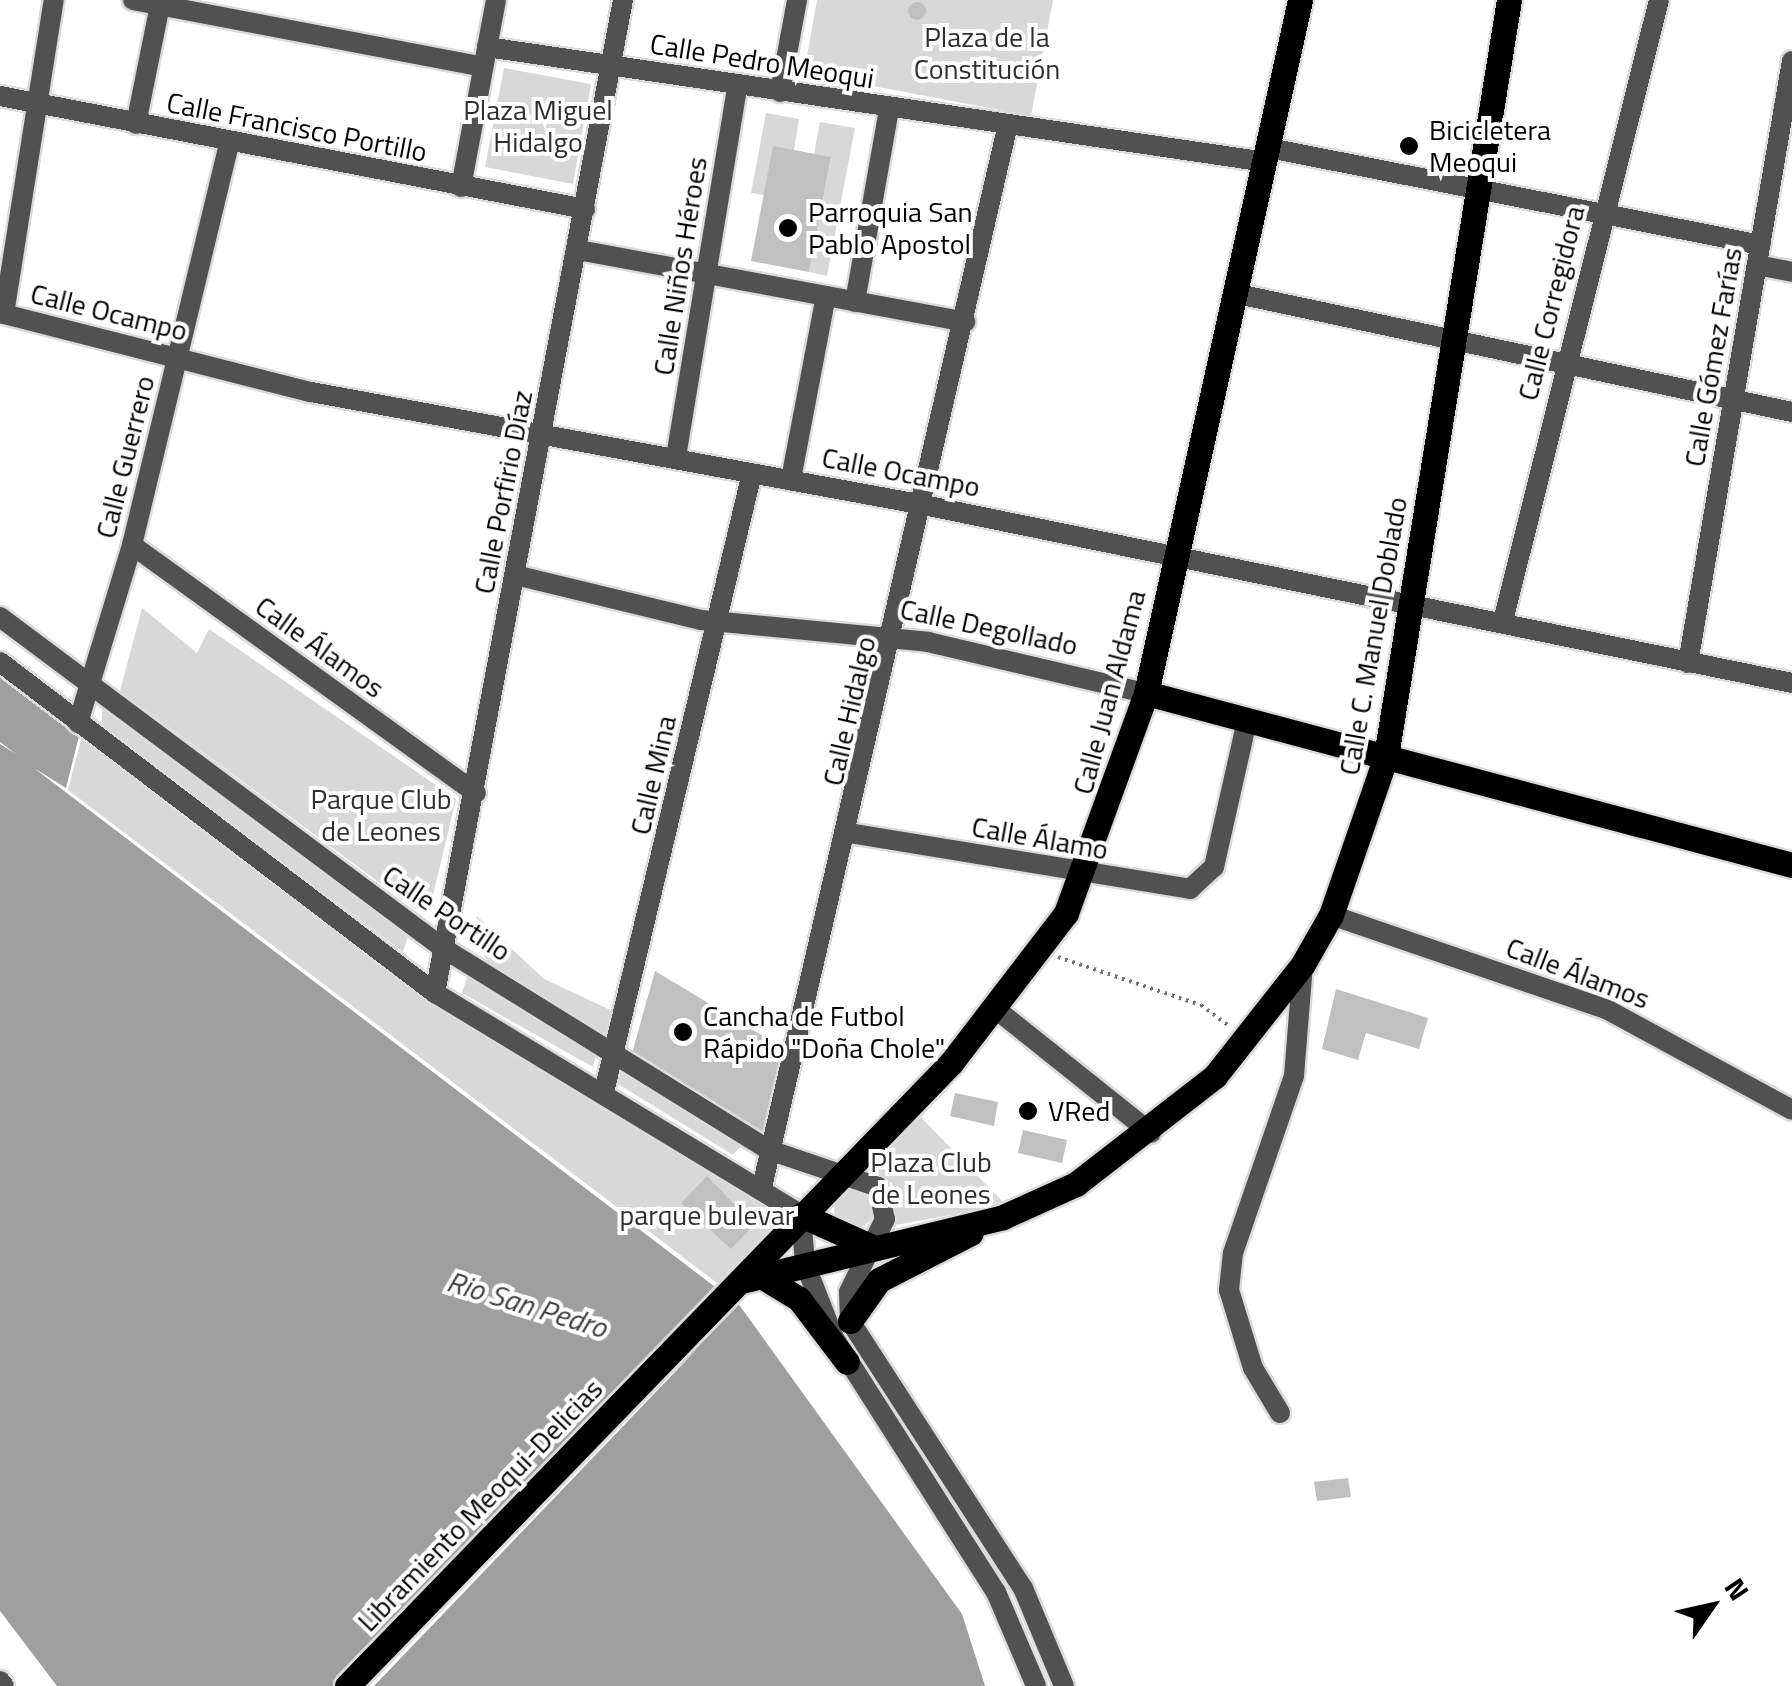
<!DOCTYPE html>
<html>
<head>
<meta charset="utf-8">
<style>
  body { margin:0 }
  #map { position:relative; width:1792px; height:1686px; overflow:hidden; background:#fff; font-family:"Titillium Web",sans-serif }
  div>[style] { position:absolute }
  .green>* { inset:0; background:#d8d8d8 }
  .round { border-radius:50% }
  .water>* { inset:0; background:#9f9f9f }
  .building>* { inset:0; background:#c0c0c0 }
  .path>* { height:4px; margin-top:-2px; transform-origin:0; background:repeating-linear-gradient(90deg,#737373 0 2.5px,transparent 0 7.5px) }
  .roads { filter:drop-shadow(2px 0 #dbdbdb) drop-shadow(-2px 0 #dbdbdb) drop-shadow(0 2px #dbdbdb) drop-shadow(0 -2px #dbdbdb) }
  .minor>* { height:20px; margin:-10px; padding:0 10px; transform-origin:10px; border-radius:10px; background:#515151 }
  .major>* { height:25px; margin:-12.5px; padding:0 12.5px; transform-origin:12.5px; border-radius:12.5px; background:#000 }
  .dots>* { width:28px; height:28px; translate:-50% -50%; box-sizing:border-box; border:5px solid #fff; border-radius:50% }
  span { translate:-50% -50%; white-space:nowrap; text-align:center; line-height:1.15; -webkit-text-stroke:8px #fff; paint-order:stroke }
  .park-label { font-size:28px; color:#2f2f2f }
  .street-label { font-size:28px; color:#000 }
  .poi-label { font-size:28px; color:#000 }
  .left { translate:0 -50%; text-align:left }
  .water-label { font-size:30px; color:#404040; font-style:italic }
  .north { position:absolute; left:1662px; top:1556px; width:100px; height:100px; -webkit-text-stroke:8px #fff; paint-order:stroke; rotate:56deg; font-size:28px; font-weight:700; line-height:40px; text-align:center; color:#000 }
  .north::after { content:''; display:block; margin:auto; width:35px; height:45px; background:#000; clip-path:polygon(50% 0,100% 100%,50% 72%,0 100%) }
</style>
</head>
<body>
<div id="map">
  <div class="green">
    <i style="clip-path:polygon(817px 0,1053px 0,1031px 116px,804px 73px)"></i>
    <i style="clip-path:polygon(504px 68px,591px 84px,573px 184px,485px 167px)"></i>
    <i style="clip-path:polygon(766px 113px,799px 119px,794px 150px,764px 195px,751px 193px)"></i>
    <i style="clip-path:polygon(820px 122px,855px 128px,827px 276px,809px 272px,831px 158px,814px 154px)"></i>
    <i style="clip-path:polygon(142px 608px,197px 653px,209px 629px,456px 799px,432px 899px,415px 909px,120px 691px)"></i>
    <i style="clip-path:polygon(102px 709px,409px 934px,403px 952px,102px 725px)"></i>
    <i style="clip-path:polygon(83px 732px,446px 1004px,768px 1199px,781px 1221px,725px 1289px,68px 790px)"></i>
    <i style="clip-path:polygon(477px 916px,544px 979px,619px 1014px,613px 1040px,491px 967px,473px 937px)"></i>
    <i style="clip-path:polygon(467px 977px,596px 1055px,593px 1067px,462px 993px)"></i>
    <i style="clip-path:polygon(620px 1073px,742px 1145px,733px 1155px,615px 1082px)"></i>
    <i style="clip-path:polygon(915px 1111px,1006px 1205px,896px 1225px,892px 1183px,857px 1167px)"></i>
    <i class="round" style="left:834px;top:1188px;width:40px;height:40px"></i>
  </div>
  <div class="water">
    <i style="clip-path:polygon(0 676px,79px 736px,66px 788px,34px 768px,740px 1306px,962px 1614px,985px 1686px,374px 1686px,699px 1347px,355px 1686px,57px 1686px,0 1611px,0 744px,16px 754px,0 742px)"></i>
  </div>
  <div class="building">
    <i class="round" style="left:908px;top:2px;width:18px;height:18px"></i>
    <i style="clip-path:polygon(773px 146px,831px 157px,809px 272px,751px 261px)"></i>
    <i style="clip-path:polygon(655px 971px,788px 1051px,762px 1136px,631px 1057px)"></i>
    <i style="clip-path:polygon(1336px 989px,1428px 1018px,1419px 1049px,1366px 1033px,1358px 1060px,1322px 1049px)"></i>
    <i style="clip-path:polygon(955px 1093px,998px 1102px,994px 1126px,950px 1116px)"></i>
    <i style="clip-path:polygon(1023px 1130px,1067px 1140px,1062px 1163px,1018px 1153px)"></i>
    <i style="clip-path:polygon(707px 1176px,754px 1225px,731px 1249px,681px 1203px)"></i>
    <i style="clip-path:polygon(1348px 1478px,1351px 1497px,1317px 1501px,1314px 1482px)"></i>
  </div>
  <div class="path">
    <i style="left:1058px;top:957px;width:151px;rotate:18.6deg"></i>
    <i style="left:1201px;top:1005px;width:34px;rotate:37deg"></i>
  </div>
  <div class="roads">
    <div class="minor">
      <i style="left:133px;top:0;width:356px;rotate:10.8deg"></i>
      <i style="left:487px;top:47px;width:787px;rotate:8.4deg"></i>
      <i style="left:780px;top:92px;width:94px;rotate:-79.5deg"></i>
      <i style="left:0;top:96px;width:596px;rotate:10.93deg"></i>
      <i style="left:136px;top:124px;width:121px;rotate:-78.6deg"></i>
      <i style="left:1269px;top:148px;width:501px;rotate:11.15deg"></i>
      <i style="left:461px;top:187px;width:190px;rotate:-79.4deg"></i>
      <i style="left:578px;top:250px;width:394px;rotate:10.5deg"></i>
      <i style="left:1757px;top:265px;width:36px;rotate:11deg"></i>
      <i style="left:1233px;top:293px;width:572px;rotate:12.02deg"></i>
      <i style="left:855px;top:302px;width:195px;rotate:-80deg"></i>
      <i style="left:0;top:313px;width:321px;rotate:14.3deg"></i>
      <i style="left:311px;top:392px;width:623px;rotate:10.44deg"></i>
      <i style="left:924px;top:505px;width:886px;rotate:11.59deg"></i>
      <i style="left:4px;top:314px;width:318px;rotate:-81deg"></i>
      <i style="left:676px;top:457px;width:378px;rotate:-80.6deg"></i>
      <i style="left:791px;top:479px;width:186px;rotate:-79.2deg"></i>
      <i style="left:132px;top:545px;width:424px;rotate:35.8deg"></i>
      <i style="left:515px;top:575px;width:191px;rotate:13.6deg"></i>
      <i style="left:701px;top:620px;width:228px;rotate:5.5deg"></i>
      <i style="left:928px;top:642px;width:224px;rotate:13.2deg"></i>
      <i style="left:0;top:617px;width:553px;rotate:36.77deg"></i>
      <i style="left:443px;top:948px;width:384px;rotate:31.8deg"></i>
      <i style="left:769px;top:1150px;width:115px;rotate:18.7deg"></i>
      <i style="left:878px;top:1187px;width:33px;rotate:78deg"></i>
      <i style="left:885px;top:1219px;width:81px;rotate:116.3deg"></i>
      <i style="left:849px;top:1292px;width:29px;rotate:88deg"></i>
      <i style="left:850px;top:1321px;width:318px;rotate:57.1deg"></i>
      <i style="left:1023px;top:1588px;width:106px;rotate:67.3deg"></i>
      <i style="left:1503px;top:621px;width:640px;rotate:-75.9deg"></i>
      <i style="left:0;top:662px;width:547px;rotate:37.27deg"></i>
      <i style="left:435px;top:993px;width:428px;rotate:31.2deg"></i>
      <i style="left:801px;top:1215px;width:49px;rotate:85.3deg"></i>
      <i style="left:805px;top:1264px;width:79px;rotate:68.6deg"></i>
      <i style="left:834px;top:1338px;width:301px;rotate:57.5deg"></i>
      <i style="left:996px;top:1592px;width:102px;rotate:66.9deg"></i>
      <i style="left:1688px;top:663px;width:611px;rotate:-80.2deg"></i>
      <i style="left:78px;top:723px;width:186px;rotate:-73.1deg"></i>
      <i style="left:132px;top:545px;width:414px;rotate:-76.4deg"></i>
      <i style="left:849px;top:833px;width:346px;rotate:9.3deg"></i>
      <i style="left:1190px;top:889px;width:33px;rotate:-43deg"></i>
      <i style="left:1214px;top:867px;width:151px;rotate:-77.3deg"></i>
      <i style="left:1331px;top:915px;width:293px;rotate:18.9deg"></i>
      <i style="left:1608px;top:1010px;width:209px;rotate:28.5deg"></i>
      <i style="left:435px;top:993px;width:1011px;rotate:-79.28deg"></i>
      <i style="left:997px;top:1010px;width:197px;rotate:38.6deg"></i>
      <i style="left:605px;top:1088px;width:632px;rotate:-76.56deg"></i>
      <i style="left:762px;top:1187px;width:1087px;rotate:-76.97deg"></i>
      <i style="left:1280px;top:1413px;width:52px;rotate:-121deg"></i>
      <i style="left:1253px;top:1368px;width:82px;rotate:-107.1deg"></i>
      <i style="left:1229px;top:1290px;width:37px;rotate:-84deg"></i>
      <i style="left:1233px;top:1253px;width:187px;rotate:-71deg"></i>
      <i style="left:1294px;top:1076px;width:112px;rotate:-85.4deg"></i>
      <i style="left:0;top:1681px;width:6px;rotate:51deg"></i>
    </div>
    <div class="major">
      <i style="left:1146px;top:693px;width:669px;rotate:14.91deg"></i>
      <i style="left:801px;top:1215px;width:76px;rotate:24.2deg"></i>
      <i style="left:763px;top:1277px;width:42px;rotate:31.4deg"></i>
      <i style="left:799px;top:1299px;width:79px;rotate:52.7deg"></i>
      <i style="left:741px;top:1281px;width:270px;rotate:-13.7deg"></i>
      <i style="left:1003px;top:1217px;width:80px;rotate:-24.3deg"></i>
      <i style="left:1076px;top:1184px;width:176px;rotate:-37.8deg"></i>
      <i style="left:1215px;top:1076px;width:142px;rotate:-51.8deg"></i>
      <i style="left:1303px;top:964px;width:56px;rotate:-60.3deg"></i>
      <i style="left:1331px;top:915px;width:168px;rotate:-70.9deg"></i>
      <i style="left:1386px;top:756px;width:766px;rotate:-80.76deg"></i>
      <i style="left:850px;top:1321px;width:50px;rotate:-54.7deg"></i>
      <i style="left:879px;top:1280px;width:103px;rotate:-27.1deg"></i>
      <i style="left:347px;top:1686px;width:868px;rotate:-45.89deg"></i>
      <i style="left:951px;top:1063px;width:189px;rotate:-52.5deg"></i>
      <i style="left:1066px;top:913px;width:234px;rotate:-70deg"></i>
      <i style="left:1146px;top:693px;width:710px;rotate:-77.47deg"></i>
    </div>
  </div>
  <div class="dots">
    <i style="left:1409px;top:146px;background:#000"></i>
    <i style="left:788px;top:228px;background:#000"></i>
    <i style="left:683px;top:1032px;background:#000"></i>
    <i style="left:1028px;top:1111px;background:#000"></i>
  </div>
  <div class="park-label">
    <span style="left:987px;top:53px">Plaza de la<br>Constitución</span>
    <span style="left:538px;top:126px">Plaza Miguel<br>Hidalgo</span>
    <span style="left:381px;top:815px">Parque Club<br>de Leones</span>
    <span style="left:931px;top:1178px">Plaza Club<br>de Leones</span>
    <span style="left:707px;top:1215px">parque bulevar</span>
  </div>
  <div class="street-label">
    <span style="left:762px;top:61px;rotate:9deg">Calle Pedro Meoqui</span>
    <span style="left:297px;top:127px;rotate:11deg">Calle Francisco Portillo</span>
    <span style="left:680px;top:266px;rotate:-81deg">Calle Niños Héroes</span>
    <span style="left:1551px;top:303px;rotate:-76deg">Calle Corregidora</span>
    <span style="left:109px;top:312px;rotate:14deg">Calle Ocampo</span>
    <span style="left:1713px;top:357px;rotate:-80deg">Calle Gómez Farías</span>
    <span style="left:125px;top:457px;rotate:-76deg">Calle Guerrero</span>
    <span style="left:901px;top:472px;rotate:11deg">Calle Ocampo</span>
    <span style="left:503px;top:492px;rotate:-79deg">Calle Porfirio Díaz</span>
    <span style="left:989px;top:627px;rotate:12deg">Calle Degollado</span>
    <span style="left:1373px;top:636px;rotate:-80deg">Calle C. Manuel Doblado</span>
    <span style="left:320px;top:647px;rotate:36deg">Calle Álamos</span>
    <span style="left:1109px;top:692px;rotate:-75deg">Calle Juan Aldama</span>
    <span style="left:849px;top:711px;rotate:-77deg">Calle Hidalgo</span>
    <span style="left:653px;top:775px;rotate:-77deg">Calle Mina</span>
    <span style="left:1040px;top:838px;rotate:10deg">Calle Álamo</span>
    <span style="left:447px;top:913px;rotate:34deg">Calle Portillo</span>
    <span style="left:1578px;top:973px;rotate:21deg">Calle Álamos</span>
    <span style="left:480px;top:1505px;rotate:-46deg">Libramiento Meoqui-Delicias</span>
  </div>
  <div class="poi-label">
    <span class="left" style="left:1429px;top:146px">Bicicletera<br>Meoqui</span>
    <span class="left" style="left:808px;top:228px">Parroquia San<br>Pablo Apostol</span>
    <span class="left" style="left:703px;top:1032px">Cancha de Futbol<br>Rápido "Doña Chole"</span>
    <span class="left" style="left:1048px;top:1111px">VRed</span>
  </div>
  <div class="water-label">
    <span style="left:527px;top:1304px;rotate:17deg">Rio San Pedro</span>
  </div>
  <div class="north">N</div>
</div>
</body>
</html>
